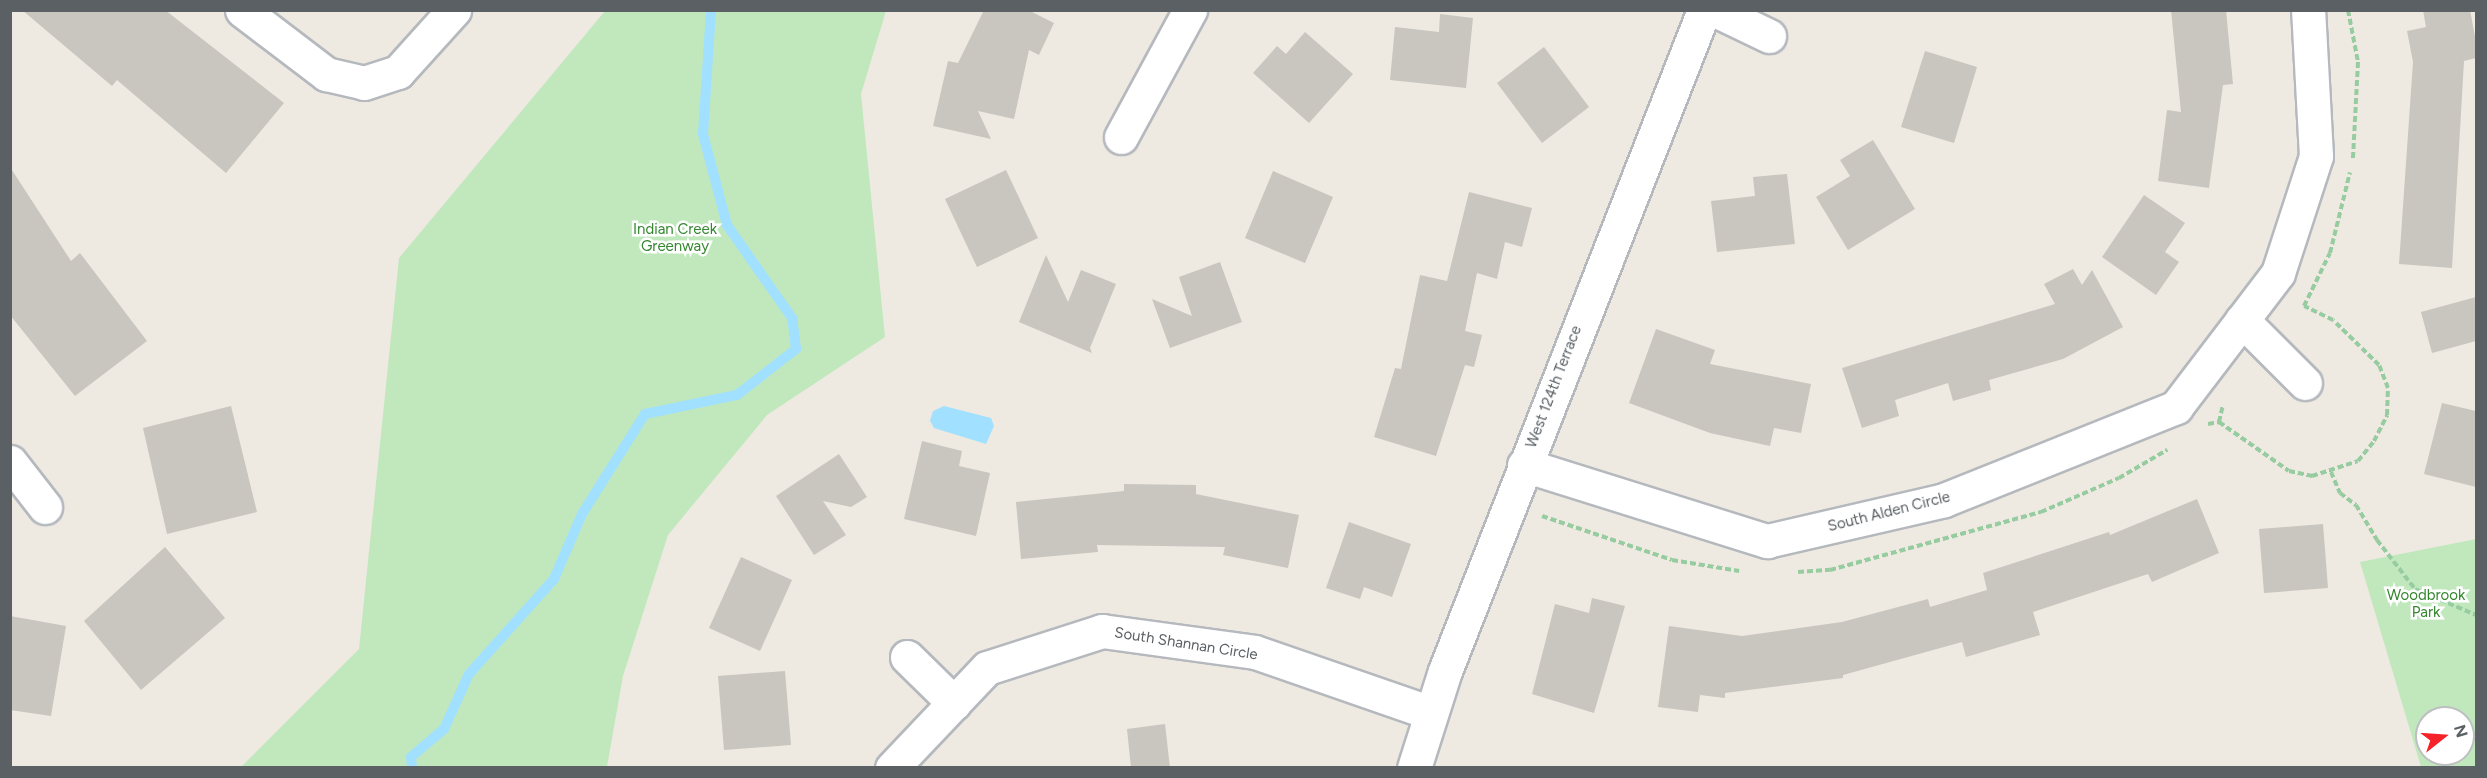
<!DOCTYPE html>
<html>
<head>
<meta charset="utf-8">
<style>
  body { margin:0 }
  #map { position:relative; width:2487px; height:778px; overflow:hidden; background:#eeeae2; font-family:Figtree,sans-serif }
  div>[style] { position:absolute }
  .green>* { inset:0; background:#c1e8bd }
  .water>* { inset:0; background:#a1e0ff }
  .stream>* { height:10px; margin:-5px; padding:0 5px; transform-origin:5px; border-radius:5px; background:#a1e0ff }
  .building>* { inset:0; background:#c9c5bf }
  .path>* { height:4px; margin-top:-2px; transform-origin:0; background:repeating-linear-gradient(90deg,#97cca0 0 6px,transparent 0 9px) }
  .roads { filter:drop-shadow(2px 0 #b5b9be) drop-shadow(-2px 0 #b5b9be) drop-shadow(0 2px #b5b9be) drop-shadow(0 -2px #b5b9be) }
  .minor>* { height:33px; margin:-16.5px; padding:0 16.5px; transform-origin:16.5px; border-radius:16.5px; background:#fff }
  span { translate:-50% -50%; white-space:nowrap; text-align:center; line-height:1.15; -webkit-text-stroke:5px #fff; paint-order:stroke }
  .park-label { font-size:15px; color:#34872f }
  .street-label { font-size:15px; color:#5a6064 }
  .frame { position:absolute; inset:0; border:12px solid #5a6064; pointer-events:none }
  .north { position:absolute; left:2415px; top:706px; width:60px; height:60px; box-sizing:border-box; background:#fff; border:2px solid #bdbfc1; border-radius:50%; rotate:73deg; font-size:16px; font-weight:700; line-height:24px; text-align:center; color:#5a6064 }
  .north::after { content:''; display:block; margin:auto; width:21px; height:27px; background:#f52229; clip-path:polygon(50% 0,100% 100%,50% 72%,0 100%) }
</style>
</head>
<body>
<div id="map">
  <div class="green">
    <i style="clip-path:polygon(605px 11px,886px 11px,861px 94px,885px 337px,767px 415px,668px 535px,623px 676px,607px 767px,241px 767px,359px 649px,399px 258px)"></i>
    <i style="clip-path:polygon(evenodd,2476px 539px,2476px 767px,2421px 767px,2360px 562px,2476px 539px,2427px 718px,2463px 718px,2463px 754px,2427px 754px,2427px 718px)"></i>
  </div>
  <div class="water">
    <i style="clip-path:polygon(944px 406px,991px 418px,994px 426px,986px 444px,934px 428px,930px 421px,933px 411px)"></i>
  </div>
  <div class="stream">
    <i style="left:412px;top:768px;width:11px;rotate:-95deg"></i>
    <i style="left:411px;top:757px;width:43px;rotate:-40.3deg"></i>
    <i style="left:444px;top:729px;width:60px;rotate:-65.6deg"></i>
    <i style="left:469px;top:674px;width:127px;rotate:-48.2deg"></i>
    <i style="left:554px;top:579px;width:71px;rotate:-66.7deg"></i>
    <i style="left:582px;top:514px;width:118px;rotate:-57.8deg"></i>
    <i style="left:645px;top:414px;width:94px;rotate:-11.7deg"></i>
    <i style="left:737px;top:395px;width:75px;rotate:-37.9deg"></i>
    <i style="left:796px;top:349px;width:31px;rotate:-97deg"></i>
    <i style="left:792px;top:318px;width:113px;rotate:-125deg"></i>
    <i style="left:727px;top:225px;width:94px;rotate:-104.8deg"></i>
    <i style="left:703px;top:134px;width:124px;rotate:-86.3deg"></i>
  </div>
  <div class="building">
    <i style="clip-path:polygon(22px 10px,165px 10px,284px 103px,226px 173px,117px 80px,112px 86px)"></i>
    <i style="clip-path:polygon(984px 10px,1028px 10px,1054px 23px,1039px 55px,1029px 50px,1014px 119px,978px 111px,991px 139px,933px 126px,948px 61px,958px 63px)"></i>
    <i style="clip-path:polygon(2171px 10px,2226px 10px,2233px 84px,2223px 85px,2209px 188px,2158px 181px,2167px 110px,2181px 112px)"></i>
    <i style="clip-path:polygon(2423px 10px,2470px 10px,2476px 42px,2476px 58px,2464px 61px,2452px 268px,2399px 264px,2413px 62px,2407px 31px,2426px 27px)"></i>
    <i style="clip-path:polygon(1440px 14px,1473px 18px,1466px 88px,1390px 80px,1395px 27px,1439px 32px)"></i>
    <i style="clip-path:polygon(1305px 32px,1353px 74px,1309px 123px,1253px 73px,1277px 46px,1286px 54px)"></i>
    <i style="clip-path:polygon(1544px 47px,1589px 107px,1542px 143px,1497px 83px)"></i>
    <i style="clip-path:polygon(1925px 51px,1977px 67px,1954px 143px,1901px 127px)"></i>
    <i style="clip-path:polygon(1873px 140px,1915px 209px,1848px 250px,1816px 197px,1850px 176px,1840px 160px)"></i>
    <i style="clip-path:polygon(10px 167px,71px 261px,80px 253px,147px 341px,75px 396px,10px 315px)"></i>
    <i style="clip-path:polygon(1006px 170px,1038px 238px,977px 267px,945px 199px)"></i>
    <i style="clip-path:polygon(1273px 171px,1333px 197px,1305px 263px,1245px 238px)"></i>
    <i style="clip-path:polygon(1787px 174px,1795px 244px,1717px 252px,1711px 201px,1755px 196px,1753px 177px)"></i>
    <i style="clip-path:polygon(1469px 192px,1532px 208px,1522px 247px,1505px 242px,1497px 279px,1477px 273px,1465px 331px,1482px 335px,1474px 367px,1465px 365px,1436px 456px,1374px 437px,1395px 368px,1401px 369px,1420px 275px,1447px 281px)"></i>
    <i style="clip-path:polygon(2144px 195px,2185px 223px,2165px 252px,2179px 262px,2156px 295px,2102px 257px)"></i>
    <i style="clip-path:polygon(1046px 255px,1068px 302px,1081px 270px,1116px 284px,1090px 348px,1092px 353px,1019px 322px)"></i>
    <i style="clip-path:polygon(1220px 262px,1242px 322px,1170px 348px,1152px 299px,1192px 316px,1179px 277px)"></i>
    <i style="clip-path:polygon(2073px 269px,2082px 285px,2092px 270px,2123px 327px,2063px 359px,1989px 380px,1991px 390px,1953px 401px,1948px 383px,1895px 400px,1899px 416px,1862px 428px,1842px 368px,2055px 304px,2044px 284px)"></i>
    <i style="clip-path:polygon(2476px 297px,2476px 341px,2432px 353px,2421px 312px)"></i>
    <i style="clip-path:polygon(1656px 329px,1715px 350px,1710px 364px,1811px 384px,1801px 433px,1774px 428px,1770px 446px,1710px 433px,1629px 403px)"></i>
    <i style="clip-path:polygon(2442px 403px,2476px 411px,2476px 487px,2424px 474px)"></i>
    <i style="clip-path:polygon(231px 406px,257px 512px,167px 534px,143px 428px)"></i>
    <i style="clip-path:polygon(922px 441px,962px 451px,959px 466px,990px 473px,976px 536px,904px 519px)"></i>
    <i style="clip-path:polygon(839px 454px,867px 497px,851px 507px,823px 501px,846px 535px,814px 555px,776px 496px)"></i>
    <i style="clip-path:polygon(1124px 484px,1196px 485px,1196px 494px,1299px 515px,1288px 568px,1223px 555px,1225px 547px,1097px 545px,1098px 552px,1021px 559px,1016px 502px,1124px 491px)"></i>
    <i style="clip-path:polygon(2197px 499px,2219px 553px,2152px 582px,2148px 574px,2033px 612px,2040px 635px,1966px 657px,1962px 642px,1843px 675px,1843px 678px,1725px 693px,1725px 698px,1700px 695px,1698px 712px,1658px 707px,1669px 626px,1742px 636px,1842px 622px,1928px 599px,1930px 607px,1987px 590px,1983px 573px,2109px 532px,2110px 535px)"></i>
    <i style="clip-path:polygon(1349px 522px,1411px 544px,1392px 597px,1364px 587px,1360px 599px,1326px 588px)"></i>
    <i style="clip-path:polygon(2323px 524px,2328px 588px,2264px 593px,2259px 529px)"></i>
    <i style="clip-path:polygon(165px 547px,225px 618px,141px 690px,84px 621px)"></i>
    <i style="clip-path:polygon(741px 557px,792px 580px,760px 651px,709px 628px)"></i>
    <i style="clip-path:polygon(1592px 598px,1625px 606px,1594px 713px,1532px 694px,1555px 604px,1589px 613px)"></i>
    <i style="clip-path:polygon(10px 616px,66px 626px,51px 716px,10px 710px)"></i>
    <i style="clip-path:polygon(785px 671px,791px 745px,724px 750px,718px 676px)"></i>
    <i style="clip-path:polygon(1165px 724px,1170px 768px,1131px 768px,1127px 729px)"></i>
  </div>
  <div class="path">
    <i style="left:2348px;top:10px;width:53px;rotate:79.1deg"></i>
    <i style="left:2358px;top:62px;width:97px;rotate:93deg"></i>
    <i style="left:2219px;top:422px;width:17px;rotate:-77deg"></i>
    <i style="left:2208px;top:424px;width:11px;rotate:-10deg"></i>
    <i style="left:2219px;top:422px;width:85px;rotate:35deg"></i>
    <i style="left:2289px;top:471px;width:24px;rotate:12deg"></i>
    <i style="left:2312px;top:476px;width:48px;rotate:-18.1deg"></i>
    <i style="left:2358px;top:461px;width:26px;rotate:-51deg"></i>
    <i style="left:2374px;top:441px;width:29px;rotate:-63deg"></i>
    <i style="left:2387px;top:415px;width:27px;rotate:-88deg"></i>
    <i style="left:2388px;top:388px;width:25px;rotate:-111deg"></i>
    <i style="left:2379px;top:365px;width:64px;rotate:-135.6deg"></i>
    <i style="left:2333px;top:320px;width:32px;rotate:-154deg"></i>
    <i style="left:2304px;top:306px;width:59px;rotate:-63.9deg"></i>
    <i style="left:2330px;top:253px;width:83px;rotate:-76.1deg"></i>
    <i style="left:2331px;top:472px;width:23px;rotate:67deg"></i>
    <i style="left:2340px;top:493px;width:20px;rotate:37deg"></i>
    <i style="left:2356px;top:505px;width:41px;rotate:59deg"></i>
    <i style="left:2377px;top:540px;width:62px;rotate:52.2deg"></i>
    <i style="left:2415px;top:589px;width:66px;rotate:23.1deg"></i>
    <i style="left:1542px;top:516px;width:137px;rotate:18.7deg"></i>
    <i style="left:1672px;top:560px;width:68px;rotate:9.3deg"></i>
    <i style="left:1798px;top:572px;width:32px;rotate:-4deg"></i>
    <i style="left:1830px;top:570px;width:219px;rotate:-15.4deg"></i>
    <i style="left:2041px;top:512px;width:85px;rotate:-23.6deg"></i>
    <i style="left:2119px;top:478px;width:56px;rotate:-30.3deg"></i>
  </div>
  <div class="roads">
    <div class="minor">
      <i style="left:242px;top:10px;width:106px;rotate:37.3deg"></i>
      <i style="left:326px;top:74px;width:39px;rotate:13deg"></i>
      <i style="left:364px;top:83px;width:36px;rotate:-18deg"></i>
      <i style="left:398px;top:72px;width:84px;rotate:-47.9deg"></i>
      <i style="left:1715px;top:10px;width:60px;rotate:25.7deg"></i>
      <i style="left:1121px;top:137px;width:145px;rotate:-61.5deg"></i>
      <i style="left:2242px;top:320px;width:89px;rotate:45deg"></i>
      <i style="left:10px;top:462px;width:57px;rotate:52.1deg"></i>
      <i style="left:1524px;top:465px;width:255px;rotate:17.4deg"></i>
      <i style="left:1767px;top:541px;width:182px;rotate:-13deg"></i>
      <i style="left:1944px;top:500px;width:250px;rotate:-21.8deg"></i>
      <i style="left:2176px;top:407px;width:168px;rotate:-52.7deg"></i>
      <i style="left:2278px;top:273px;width:123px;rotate:-72deg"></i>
      <i style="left:2316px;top:156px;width:146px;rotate:-93.1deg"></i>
      <i style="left:907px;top:657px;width:66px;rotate:44.4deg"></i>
      <i style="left:892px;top:768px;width:138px;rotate:-46.5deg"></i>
      <i style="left:987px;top:668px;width:121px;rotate:-17.8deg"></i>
      <i style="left:1102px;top:631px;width:154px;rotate:7.8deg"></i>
      <i style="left:1255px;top:652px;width:186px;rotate:19.1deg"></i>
      <i style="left:1414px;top:768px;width:102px;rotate:-72.3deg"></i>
      <i style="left:1445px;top:671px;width:710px;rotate:-68.6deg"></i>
    </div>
  </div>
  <div class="park-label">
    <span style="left:675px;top:238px">Indian Creek<br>Greenway</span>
    <span style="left:2426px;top:604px">Woodbrook<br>Park</span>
  </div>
  <div class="street-label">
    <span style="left:1554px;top:387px;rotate:-69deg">West 124th Terrace</span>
    <span style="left:1889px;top:512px;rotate:-14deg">South Alden Circle</span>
    <span style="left:1186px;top:644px;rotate:9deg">South Shannan Circle</span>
  </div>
  <div class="frame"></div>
  <div class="north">N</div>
</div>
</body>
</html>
